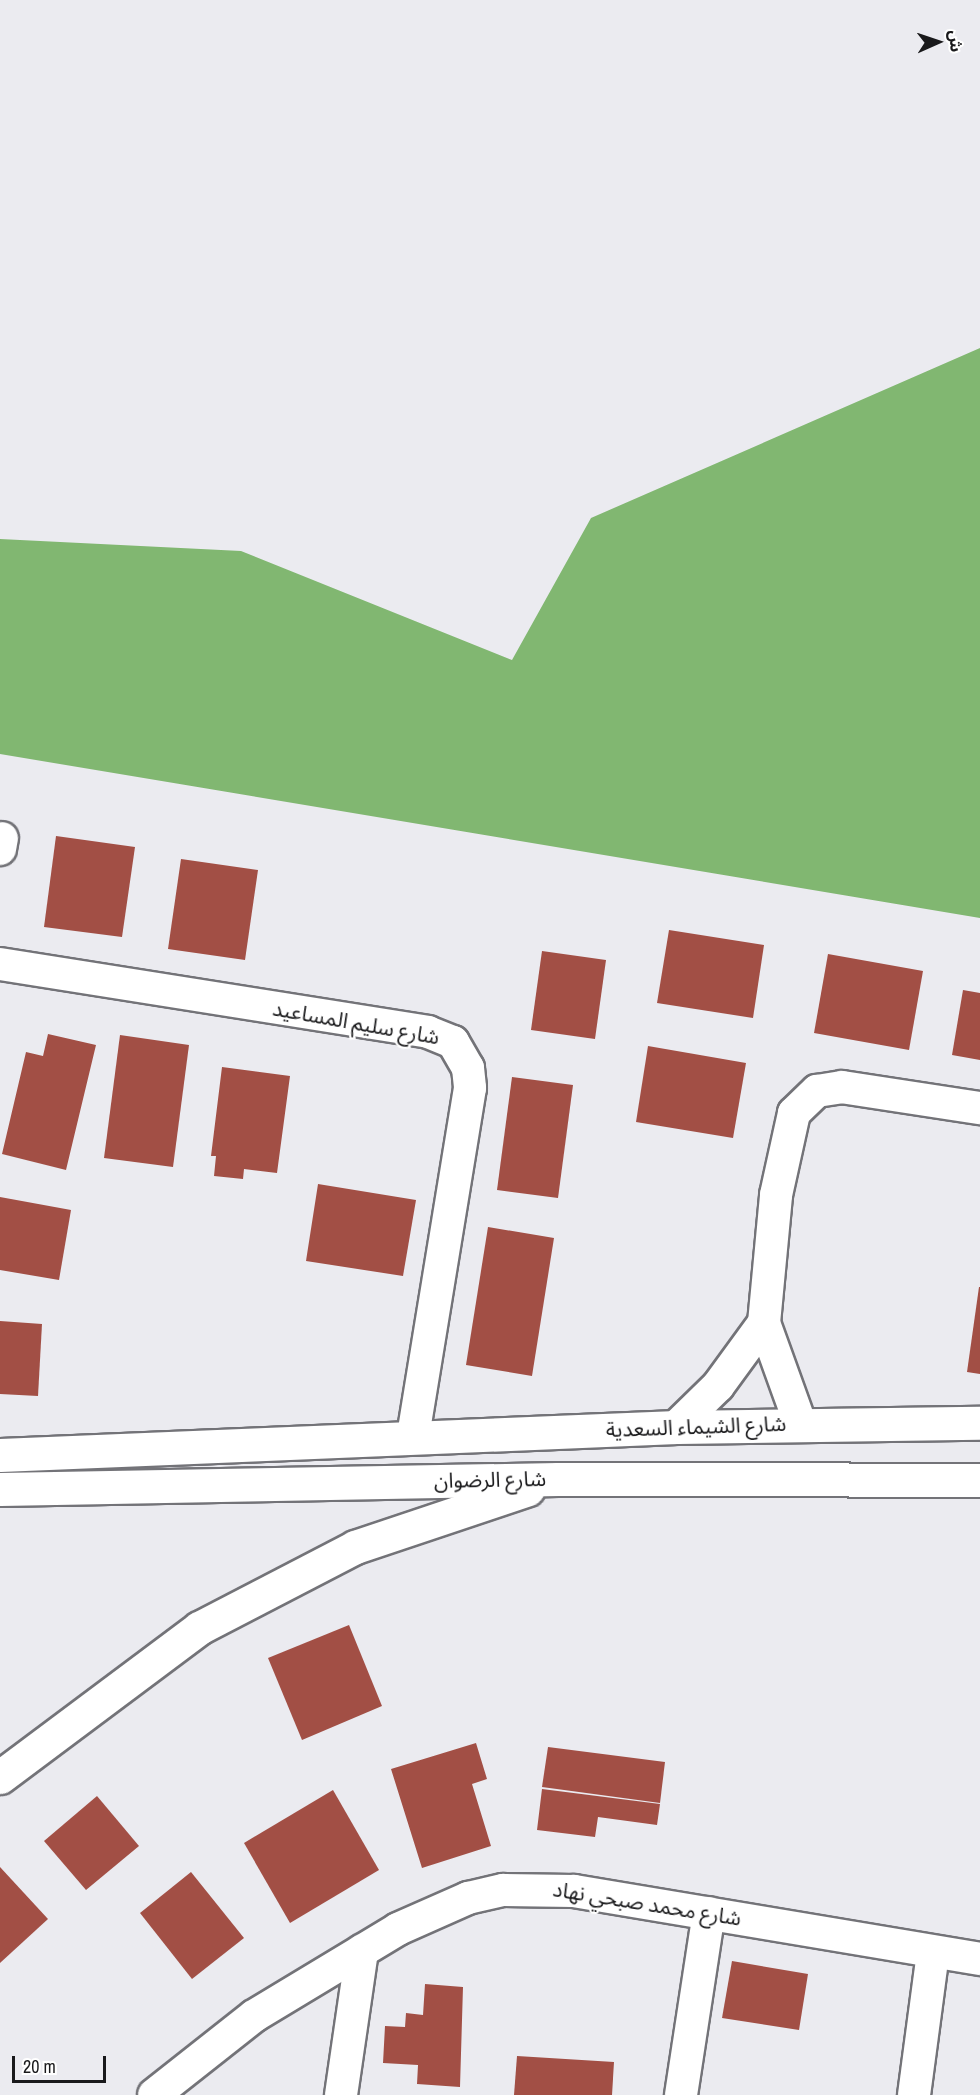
<!DOCTYPE html>
<html>
<head>
<meta charset="utf-8">
<style>
  body { margin:0 }
  #map { position:relative; width:980px; height:2095px; overflow:hidden; background:#ebebf0; font-family:"Archivo Narrow","Noto Sans Arabic",sans-serif }
  div>[style] { position:absolute }
  .forest>* { inset:0; background:#81b771 }
  .building>* { inset:0; background:#a24f45 }
  .roads { filter:drop-shadow(2px 0 #737378) drop-shadow(-2px 0 #737378) drop-shadow(0 2px #737378) drop-shadow(0 -2px #737378) }
  .street>* { height:32px; margin:-16px; padding:0 16px; transform-origin:16px; border-radius:16px; background:#fff }
  .secondary>* { height:33px; margin:-16.5px; padding:0 16.5px; transform-origin:16.5px; border-radius:16.5px; background:#fff }
  span { translate:-50% -50%; white-space:nowrap; text-align:center; line-height:1.15; -webkit-text-stroke:4.5px #fff; paint-order:stroke }
  .street-label { font-size:21px; color:#19191b }
  .north { position:absolute; left:908px; top:12px; width:60px; height:60px; -webkit-text-stroke:4px #fff; paint-order:stroke; rotate:87deg; font-size:16px; font-weight:700; line-height:24px; text-align:center; color:#19191b }
  .north::after { content:''; display:block; margin:auto; width:21px; height:27px; background:#19191b; clip-path:polygon(50% 0,100% 100%,50% 72%,0 100%) }
  .scale { position:absolute; left:12px; top:2056px; width:94px; height:27px; box-sizing:border-box; border:3px solid #19191b; border-top:0; padding-left:8px; font-size:18px; line-height:21px; white-space:nowrap; color:#19191b; -webkit-text-stroke:4px #fff; paint-order:stroke }
</style>
</head>
<body>
<div id="map">
  <div class="forest">
    <i style="clip-path:polygon(980px 348px,980px 918px,0 754px,0 539px,241px 551px,512px 660px,591px 518px)"></i>
  </div>
  <div class="building">
    <i style="clip-path:polygon(56px 836px,135px 847px,122px 937px,44px 927px)"></i>
    <i style="clip-path:polygon(181px 859px,258px 870px,245px 960px,168px 949px)"></i>
    <i style="clip-path:polygon(669px 930px,764px 945px,753px 1018px,657px 1003px)"></i>
    <i style="clip-path:polygon(542px 951px,606px 960px,595px 1039px,531px 1030px)"></i>
    <i style="clip-path:polygon(828px 954px,923px 971px,909px 1050px,814px 1033px)"></i>
    <i style="clip-path:polygon(963px 990px,980px 993px,980px 1060px,952px 1055px)"></i>
    <i style="clip-path:polygon(48px 1034px,96px 1045px,66px 1170px,2px 1154px,26px 1052px,43px 1056px)"></i>
    <i style="clip-path:polygon(120px 1035px,189px 1045px,173px 1167px,104px 1158px)"></i>
    <i style="clip-path:polygon(648px 1046px,746px 1063px,733px 1138px,636px 1122px)"></i>
    <i style="clip-path:polygon(222px 1067px,290px 1076px,277px 1173px,244px 1169px,243px 1179px,214px 1176px,216px 1156px,211px 1156px)"></i>
    <i style="clip-path:polygon(512px 1077px,573px 1085px,558px 1198px,497px 1190px)"></i>
    <i style="clip-path:polygon(318px 1184px,416px 1200px,403px 1276px,306px 1261px)"></i>
    <i style="clip-path:polygon(0 1197px,71px 1210px,59px 1280px,0 1270px)"></i>
    <i style="clip-path:polygon(488px 1227px,554px 1238px,532px 1376px,466px 1365px)"></i>
    <i style="clip-path:polygon(979px 1287px,980px 1287px,980px 1374px,967px 1372px)"></i>
    <i style="clip-path:polygon(0 1321px,42px 1324px,38px 1396px,0 1394px)"></i>
    <i style="clip-path:polygon(349px 1625px,382px 1706px,302px 1740px,268px 1658px)"></i>
    <i style="clip-path:polygon(476px 1743px,487px 1779px,472px 1784px,491px 1846px,422px 1868px,391px 1769px)"></i>
    <i style="clip-path:polygon(548px 1747px,665px 1762px,660px 1803px,542px 1787px)"></i>
    <i style="clip-path:polygon(542px 1789px,660px 1804px,657px 1825px,598px 1817px,595px 1837px,537px 1830px)"></i>
    <i style="clip-path:polygon(333px 1790px,379px 1870px,290px 1923px,244px 1843px)"></i>
    <i style="clip-path:polygon(97px 1796px,139px 1846px,86px 1890px,44px 1841px)"></i>
    <i style="clip-path:polygon(0 1867px,48px 1919px,0 1963px)"></i>
    <i style="clip-path:polygon(191px 1872px,244px 1938px,192px 1979px,140px 1913px)"></i>
    <i style="clip-path:polygon(732px 1961px,808px 1974px,799px 2030px,722px 2018px)"></i>
    <i style="clip-path:polygon(425px 1984px,463px 1987px,460px 2087px,417px 2084px,418px 2065px,383px 2063px,385px 2026px,405px 2027px,406px 2013px,423px 2015px)"></i>
    <i style="clip-path:polygon(517px 2056px,614px 2062px,612px 2095px,514px 2095px)"></i>
  </div>
  <div class="roads">
    <div class="street">
      <i style="left:0;top:849px;width:11px;rotate:-80deg"></i>
      <i style="left:0;top:964px;width:433px;rotate:9deg"></i>
      <i style="left:428px;top:1032px;width:27px;rotate:22deg"></i>
      <i style="left:453px;top:1042px;width:30px;rotate:60deg"></i>
      <i style="left:468px;top:1068px;width:20px;rotate:84deg"></i>
      <i style="left:470px;top:1088px;width:354px;rotate:99.3deg"></i>
      <i style="left:800px;top:1423px;width:106px;rotate:-109.8deg"></i>
      <i style="left:764px;top:1323px;width:129px;rotate:-84.6deg"></i>
      <i style="left:776px;top:1195px;width:84px;rotate:-77.6deg"></i>
      <i style="left:794px;top:1113px;width:32px;rotate:-44deg"></i>
      <i style="left:817px;top:1091px;width:25px;rotate:-9deg"></i>
      <i style="left:842px;top:1087px;width:140px;rotate:8.7deg"></i>
      <i style="left:676px;top:1427px;width:59px;rotate:-44.3deg"></i>
      <i style="left:718px;top:1386px;width:78px;rotate:-53.9deg"></i>
      <i style="left:154px;top:2095px;width:127px;rotate:-38.3deg"></i>
      <i style="left:254px;top:2016px;width:168px;rotate:-31.1deg"></i>
      <i style="left:398px;top:1929px;width:77px;rotate:-23.9deg"></i>
      <i style="left:468px;top:1898px;width:36px;rotate:-13deg"></i>
      <i style="left:503px;top:1890px;width:71px;rotate:0.8deg"></i>
      <i style="left:574px;top:1891px;width:412px;rotate:9.5deg"></i>
      <i style="left:341px;top:2095px;width:146px;rotate:-81.7deg"></i>
      <i style="left:681px;top:2095px;width:184px;rotate:-81.3deg"></i>
      <i style="left:914px;top:2095px;width:143px;rotate:-82.4deg"></i>
    </div>
    <div class="secondary">
      <i style="left:0;top:1455px;width:677px;rotate:-2.37deg"></i>
      <i style="left:676px;top:1427px;width:304px;rotate:-0.8deg"></i>
      <i style="left:0;top:1489px;width:558px;rotate:-1.03deg"></i>
      <i style="left:558px;top:1479px;width:422px;rotate:0.1deg"></i>
      <i style="left:0;top:1777px;width:249px;rotate:-36.8deg"></i>
      <i style="left:199px;top:1628px;width:176px;rotate:-27.4deg"></i>
      <i style="left:355px;top:1547px;width:182px;rotate:-18.5deg"></i>
    </div>
  </div>
  <div class="street-label">
    <span style="left:356px;top:1023px;rotate:10deg">شارع سليم المساعيد</span>
    <span style="left:696px;top:1427px;rotate:-2deg">شارع الشيماء السعدية</span>
    <span style="left:490px;top:1480px;rotate:-1deg">شارع الرضوان</span>
    <span style="left:647px;top:1904px;rotate:9deg">شارع محمد صبحي نهاد</span>
  </div>
  <div class="north">ش</div>
  <div class="scale">20 m</div>
</div>
</body>
</html>
